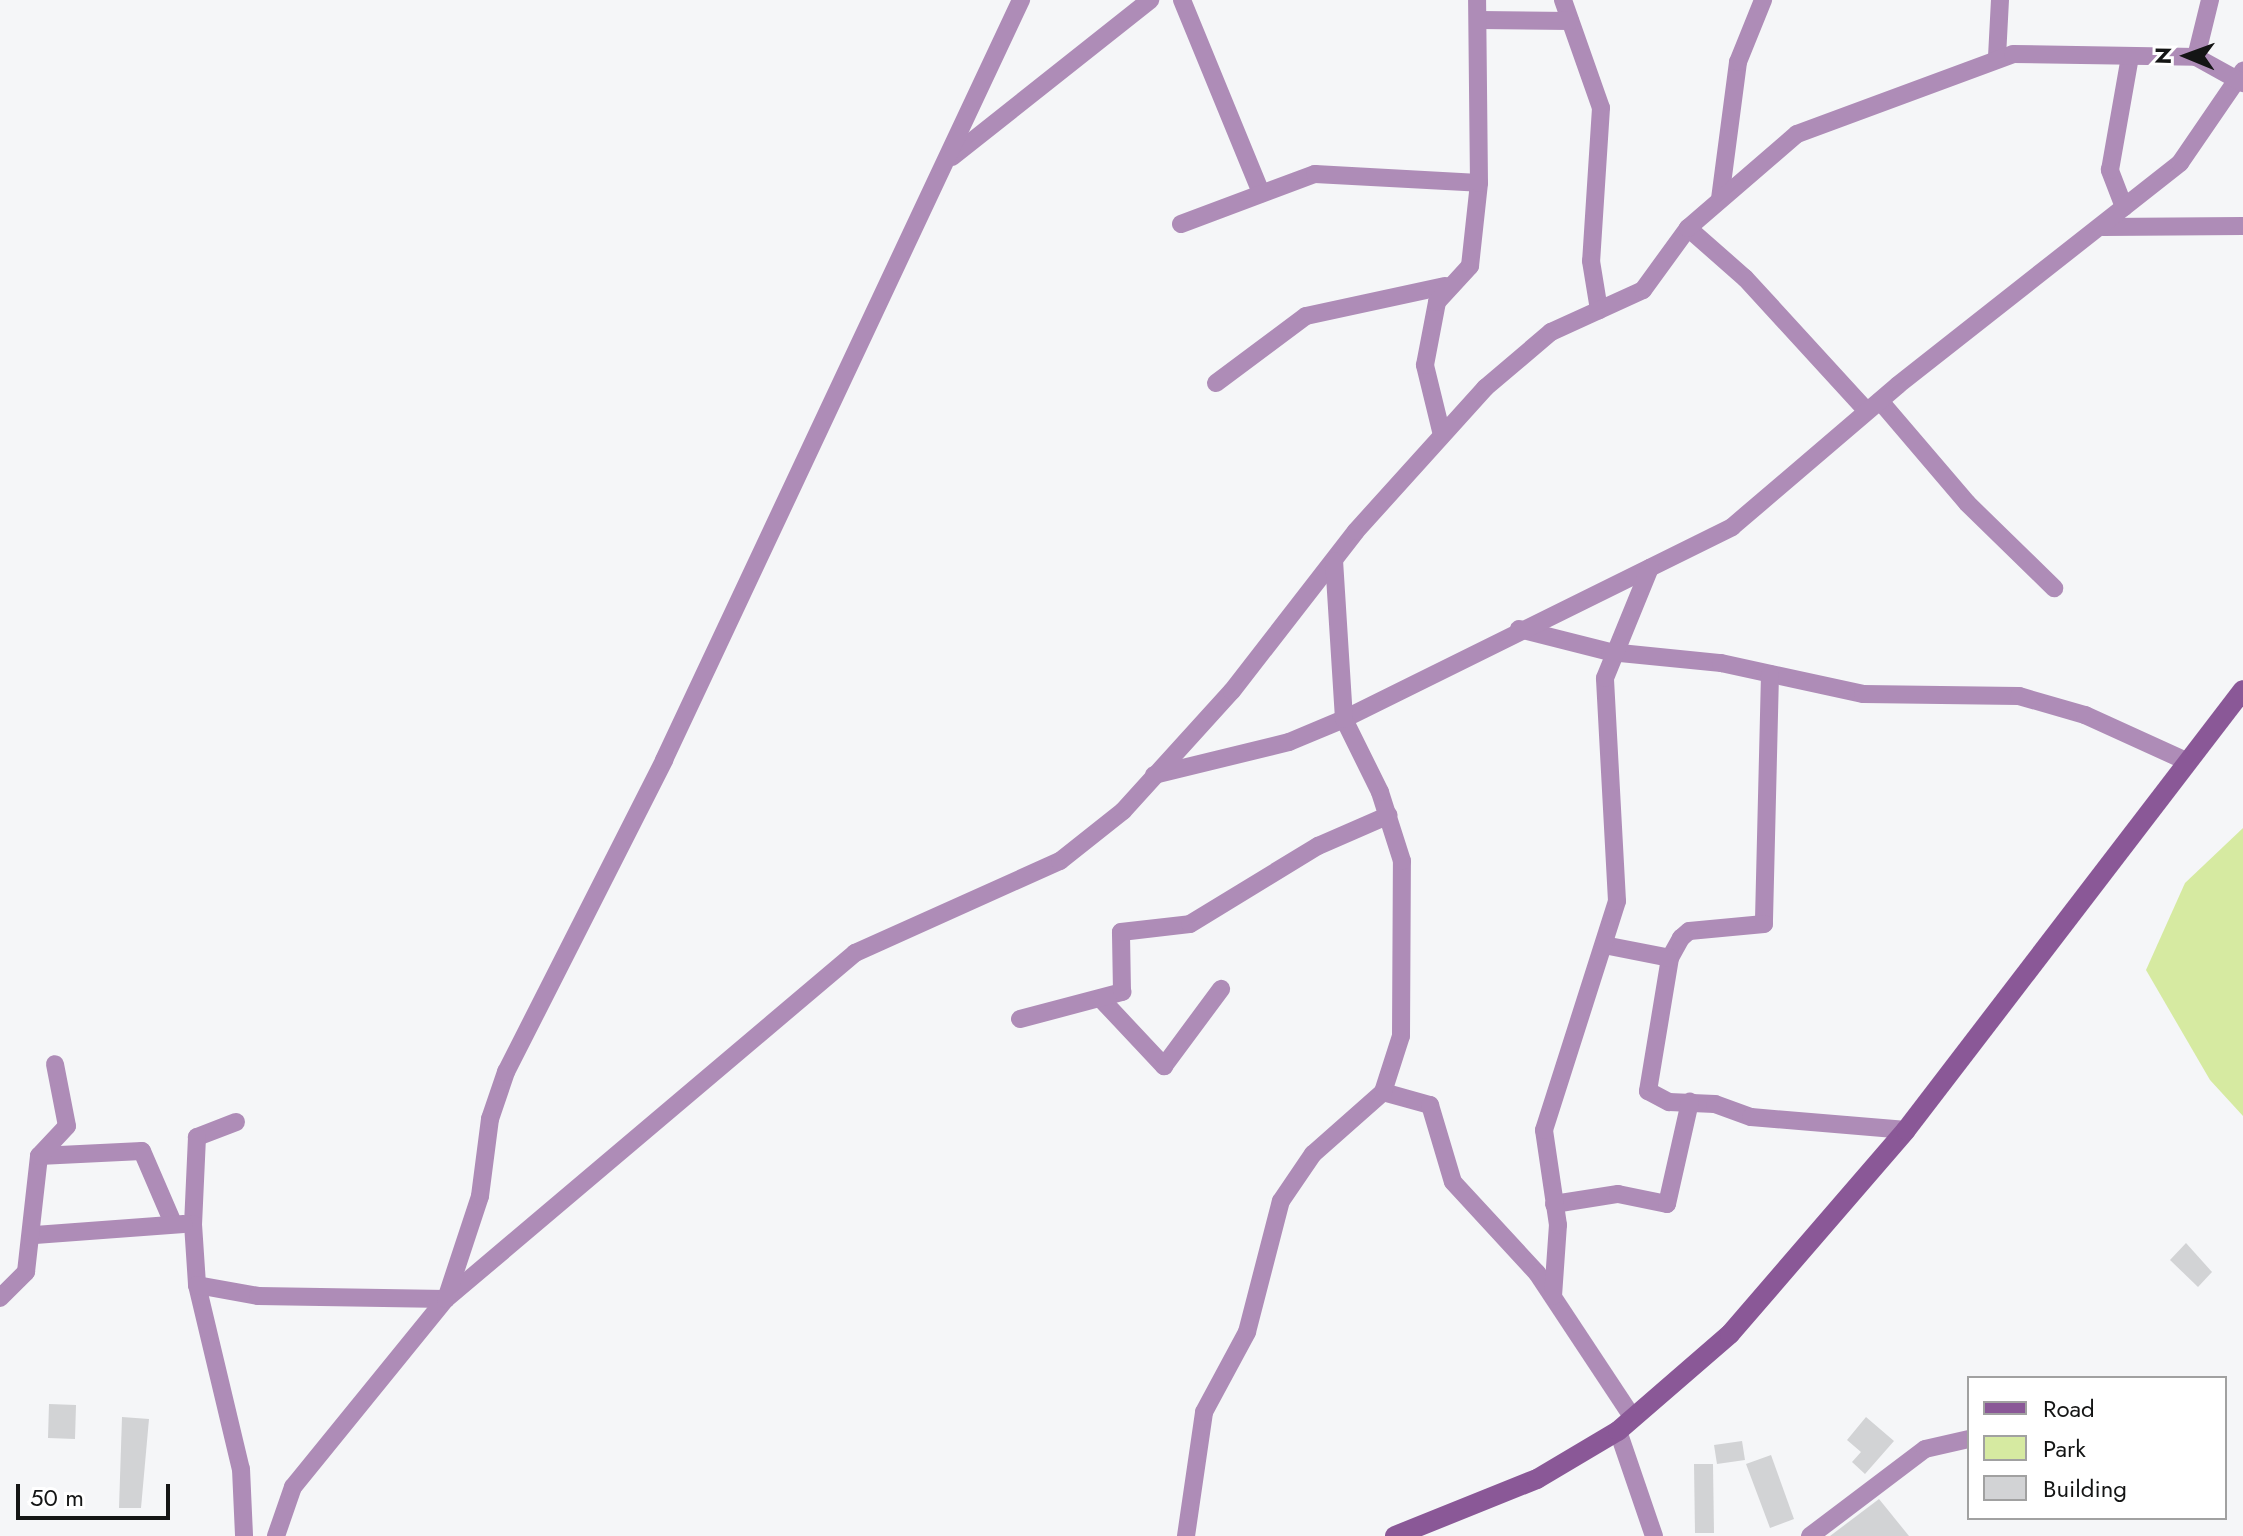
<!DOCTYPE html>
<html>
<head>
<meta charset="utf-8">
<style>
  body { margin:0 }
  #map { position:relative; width:2243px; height:1536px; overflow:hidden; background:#f5f6f8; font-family:Jost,sans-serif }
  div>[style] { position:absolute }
  .green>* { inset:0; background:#d6eaa1 }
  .building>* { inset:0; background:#d2d3d5 }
  .minor>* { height:18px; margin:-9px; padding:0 9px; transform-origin:9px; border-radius:9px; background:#ae8cb7 }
  .secondary>* { height:20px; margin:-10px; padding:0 10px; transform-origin:10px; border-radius:10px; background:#8a5897 }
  span { translate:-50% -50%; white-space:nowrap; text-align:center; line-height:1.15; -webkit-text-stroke:8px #fff; paint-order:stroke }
  .legend { position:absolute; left:1967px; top:1376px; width:260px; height:144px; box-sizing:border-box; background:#fff; border:2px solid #a1a1a1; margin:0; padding:10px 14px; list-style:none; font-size:24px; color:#141515 }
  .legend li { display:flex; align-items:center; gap:16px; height:40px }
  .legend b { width:40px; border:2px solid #a1a1a1 }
  .north { position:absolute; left:2147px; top:16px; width:80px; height:80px; -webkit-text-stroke:6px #fff; paint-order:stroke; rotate:271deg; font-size:22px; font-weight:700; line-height:32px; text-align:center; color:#141515 }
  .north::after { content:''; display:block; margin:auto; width:28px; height:36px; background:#141515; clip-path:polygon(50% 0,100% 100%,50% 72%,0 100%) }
  .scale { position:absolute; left:16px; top:1484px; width:154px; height:36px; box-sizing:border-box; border:4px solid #141515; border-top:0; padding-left:10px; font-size:24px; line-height:28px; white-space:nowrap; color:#141515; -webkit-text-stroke:6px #fff; paint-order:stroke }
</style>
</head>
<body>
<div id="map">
  <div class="green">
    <i style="clip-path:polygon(2243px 828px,2243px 1116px,2210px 1080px,2146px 970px,2185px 883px)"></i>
  </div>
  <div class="building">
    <i style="clip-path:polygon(2186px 1243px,2212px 1272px,2198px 1287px,2170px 1260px)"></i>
    <i style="clip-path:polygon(49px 1404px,76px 1405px,75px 1439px,48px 1438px)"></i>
    <i style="clip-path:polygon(122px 1417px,149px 1419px,141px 1508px,119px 1508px)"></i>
    <i style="clip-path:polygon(1866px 1417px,1894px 1441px,1865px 1474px,1852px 1462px,1861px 1452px,1847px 1440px)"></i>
    <i style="clip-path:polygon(1742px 1441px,1745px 1460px,1717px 1464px,1714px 1445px)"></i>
    <i style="clip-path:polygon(1771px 1455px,1794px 1519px,1770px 1528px,1746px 1464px)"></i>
    <i style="clip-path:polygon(1694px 1464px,1713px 1464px,1714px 1533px,1695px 1533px)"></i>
    <i style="clip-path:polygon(1879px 1499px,1909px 1536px,1830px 1536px)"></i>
  </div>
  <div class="minor">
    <i style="left:1182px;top:0;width:209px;rotate:67.7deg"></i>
    <i style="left:1563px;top:0;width:114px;rotate:70.6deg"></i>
    <i style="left:1601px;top:108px;width:153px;rotate:93.7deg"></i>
    <i style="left:1591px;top:261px;width:50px;rotate:80.7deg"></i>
    <i style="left:1480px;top:20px;width:90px;rotate:0.6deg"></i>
    <i style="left:1997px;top:57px;width:57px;rotate:-87deg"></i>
    <i style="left:2196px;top:57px;width:59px;rotate:-76.2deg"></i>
    <i style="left:952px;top:157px;width:253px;rotate:-38.4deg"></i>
    <i style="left:1720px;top:199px;width:138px;rotate:-82.5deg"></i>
    <i style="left:1738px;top:62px;width:67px;rotate:-68deg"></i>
    <i style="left:2124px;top:207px;width:40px;rotate:-111deg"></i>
    <i style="left:2110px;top:170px;width:115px;rotate:-80deg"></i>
    <i style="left:1181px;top:224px;width:143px;rotate:-20.5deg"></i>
    <i style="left:1315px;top:174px;width:164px;rotate:3.1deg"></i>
    <i style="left:2103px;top:227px;width:140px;rotate:-0.4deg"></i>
    <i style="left:1688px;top:228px;width:76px;rotate:41.3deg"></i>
    <i style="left:1745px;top:278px;width:180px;rotate:47.5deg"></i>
    <i style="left:1216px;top:383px;width:112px;rotate:-36.7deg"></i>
    <i style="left:1306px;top:316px;width:142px;rotate:-12.2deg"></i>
    <i style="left:1880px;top:401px;width:134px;rotate:49.5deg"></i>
    <i style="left:1967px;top:503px;width:122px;rotate:44.3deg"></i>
    <i style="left:1442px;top:435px;width:72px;rotate:-103.7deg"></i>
    <i style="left:1425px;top:365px;width:64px;rotate:-79.2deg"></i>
    <i style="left:1437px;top:302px;width:49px;rotate:-47.5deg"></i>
    <i style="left:1470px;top:266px;width:83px;rotate:-83.8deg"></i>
    <i style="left:1479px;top:183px;width:183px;rotate:-90.6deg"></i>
    <i style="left:1519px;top:629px;width:94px;rotate:14.2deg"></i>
    <i style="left:1610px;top:652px;width:112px;rotate:5.7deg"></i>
    <i style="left:1721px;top:663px;width:145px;rotate:12.3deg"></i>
    <i style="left:1863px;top:694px;width:156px;rotate:0.7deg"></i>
    <i style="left:2019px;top:696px;width:69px;rotate:16.1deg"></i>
    <i style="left:2085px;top:715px;width:111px;rotate:24.5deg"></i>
    <i style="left:1770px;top:674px;width:250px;rotate:91.4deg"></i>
    <i style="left:1764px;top:924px;width:75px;rotate:174.7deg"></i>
    <i style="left:1689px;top:931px;width:11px;rotate:139deg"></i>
    <i style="left:1681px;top:938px;width:23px;rotate:119deg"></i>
    <i style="left:1670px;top:958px;width:135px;rotate:99.4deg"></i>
    <i style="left:1648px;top:1091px;width:24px;rotate:28deg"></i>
    <i style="left:1669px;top:1102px;width:46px;rotate:2.5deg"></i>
    <i style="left:1715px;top:1104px;width:38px;rotate:20deg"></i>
    <i style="left:1751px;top:1117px;width:156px;rotate:4.8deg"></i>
    <i style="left:1154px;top:775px;width:139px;rotate:-13.7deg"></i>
    <i style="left:1289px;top:742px;width:60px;rotate:-22.7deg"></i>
    <i style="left:1344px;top:719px;width:433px;rotate:-26.3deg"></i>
    <i style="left:1732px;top:527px;width:218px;rotate:-40.5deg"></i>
    <i style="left:1898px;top:385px;width:359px;rotate:-38.2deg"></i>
    <i style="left:2180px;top:163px;width:112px;rotate:-55.6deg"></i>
    <i style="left:1604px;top:945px;width:67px;rotate:11.1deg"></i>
    <i style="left:1102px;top:1000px;width:91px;rotate:46.8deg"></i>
    <i style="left:1164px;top:1066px;width:96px;rotate:-53.5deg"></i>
    <i style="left:1020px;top:1019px;width:106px;rotate:-14.8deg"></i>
    <i style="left:1122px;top:992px;width:60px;rotate:-91deg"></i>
    <i style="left:1121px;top:932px;width:69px;rotate:-6.6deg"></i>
    <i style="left:1190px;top:924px;width:150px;rotate:-31.4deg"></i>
    <i style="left:1318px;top:846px;width:77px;rotate:-23.6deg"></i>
    <i style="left:1383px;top:1092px;width:49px;rotate:15.5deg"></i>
    <i style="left:1430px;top:1105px;width:80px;rotate:73.4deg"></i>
    <i style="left:1453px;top:1182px;width:124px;rotate:47.3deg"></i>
    <i style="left:1537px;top:1273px;width:174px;rotate:56.5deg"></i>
    <i style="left:236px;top:1122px;width:42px;rotate:159deg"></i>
    <i style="left:197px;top:1137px;width:87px;rotate:92.6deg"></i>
    <i style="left:193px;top:1224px;width:61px;rotate:86.2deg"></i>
    <i style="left:197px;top:1285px;width:189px;rotate:76.6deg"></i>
    <i style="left:241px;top:1469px;width:67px;rotate:87.4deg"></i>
    <i style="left:39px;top:1156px;width:103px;rotate:-2.8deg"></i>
    <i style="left:142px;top:1151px;width:78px;rotate:66.7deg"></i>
    <i style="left:1554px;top:1204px;width:65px;rotate:-8.9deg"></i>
    <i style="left:1618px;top:1194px;width:50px;rotate:11.5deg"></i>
    <i style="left:1667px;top:1204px;width:105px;rotate:-77.3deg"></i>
    <i style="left:35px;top:1235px;width:149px;rotate:-4.2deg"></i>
    <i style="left:197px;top:1285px;width:62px;rotate:10.2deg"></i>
    <i style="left:258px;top:1296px;width:188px;rotate:0.9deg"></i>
    <i style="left:446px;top:1299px;width:536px;rotate:-40.23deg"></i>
    <i style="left:855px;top:953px;width:225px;rotate:-24.2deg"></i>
    <i style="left:1060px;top:861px;width:80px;rotate:-38.4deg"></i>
    <i style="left:1123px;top:811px;width:162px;rotate:-47.8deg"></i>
    <i style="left:1232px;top:691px;width:202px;rotate:-52.2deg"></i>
    <i style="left:1356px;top:531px;width:193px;rotate:-47.9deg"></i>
    <i style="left:1485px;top:388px;width:87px;rotate:-40.3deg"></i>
    <i style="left:1551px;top:332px;width:101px;rotate:-24.5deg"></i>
    <i style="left:1643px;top:290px;width:77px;rotate:-54deg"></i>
    <i style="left:1688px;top:228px;width:144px;rotate:-40.8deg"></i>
    <i style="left:1797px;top:134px;width:230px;rotate:-20.3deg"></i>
    <i style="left:2013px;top:54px;width:183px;rotate:0.9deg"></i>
    <i style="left:2196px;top:57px;width:54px;rotate:29deg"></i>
    <i style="left:1553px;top:1296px;width:71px;rotate:-86deg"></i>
    <i style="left:1558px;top:1225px;width:96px;rotate:-98.4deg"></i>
    <i style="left:1544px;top:1130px;width:240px;rotate:-72.3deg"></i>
    <i style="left:1617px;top:901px;width:223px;rotate:-93.1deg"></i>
    <i style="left:1605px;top:678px;width:119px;rotate:-67.8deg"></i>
    <i style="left:0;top:1298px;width:37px;rotate:-45deg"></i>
    <i style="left:26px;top:1272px;width:117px;rotate:-83.6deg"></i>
    <i style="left:39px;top:1156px;width:41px;rotate:-47deg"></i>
    <i style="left:67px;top:1126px;width:63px;rotate:-101deg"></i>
    <i style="left:1618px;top:1431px;width:111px;rotate:71.1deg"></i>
    <i style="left:276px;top:1536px;width:52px;rotate:-70.9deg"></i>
    <i style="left:293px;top:1487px;width:242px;rotate:-50.9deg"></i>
    <i style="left:446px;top:1299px;width:108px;rotate:-71.7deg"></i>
    <i style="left:480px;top:1196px;width:78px;rotate:-82.6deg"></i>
    <i style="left:490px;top:1119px;width:50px;rotate:-71.2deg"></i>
    <i style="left:506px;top:1072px;width:350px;rotate:-63.1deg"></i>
    <i style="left:664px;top:760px;width:840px;rotate:-64.84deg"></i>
    <i style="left:1186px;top:1536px;width:125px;rotate:-81.7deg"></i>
    <i style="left:1204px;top:1412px;width:91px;rotate:-61.7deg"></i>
    <i style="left:1247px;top:1332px;width:135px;rotate:-75.5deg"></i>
    <i style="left:1281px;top:1201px;width:57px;rotate:-55.8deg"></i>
    <i style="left:1313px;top:1154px;width:94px;rotate:-41.5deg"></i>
    <i style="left:1383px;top:1092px;width:59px;rotate:-72.2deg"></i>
    <i style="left:1401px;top:1036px;width:175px;rotate:-89.7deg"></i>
    <i style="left:1402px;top:861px;width:72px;rotate:-107.7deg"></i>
    <i style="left:1380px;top:792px;width:81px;rotate:-116.3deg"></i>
    <i style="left:1344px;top:719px;width:158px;rotate:-93.6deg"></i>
    <i style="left:1810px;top:1536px;width:144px;rotate:-37.1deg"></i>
    <i style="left:1925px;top:1449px;width:45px;rotate:-12.8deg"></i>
  </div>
  <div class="secondary">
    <i style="left:1395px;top:1536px;width:153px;rotate:-21.9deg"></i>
    <i style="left:1537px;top:1479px;width:94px;rotate:-30.7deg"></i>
    <i style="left:1618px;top:1431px;width:148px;rotate:-40.9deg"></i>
    <i style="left:1730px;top:1334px;width:269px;rotate:-49.2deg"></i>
    <i style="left:1906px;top:1130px;width:554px;rotate:-52.55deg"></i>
  </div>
  <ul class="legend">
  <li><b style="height:10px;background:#8a5897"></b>Road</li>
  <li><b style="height:22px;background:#d6eaa1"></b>Park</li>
  <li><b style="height:22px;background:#d2d3d5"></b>Building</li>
  </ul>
  <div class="north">N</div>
  <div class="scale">50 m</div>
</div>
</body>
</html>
